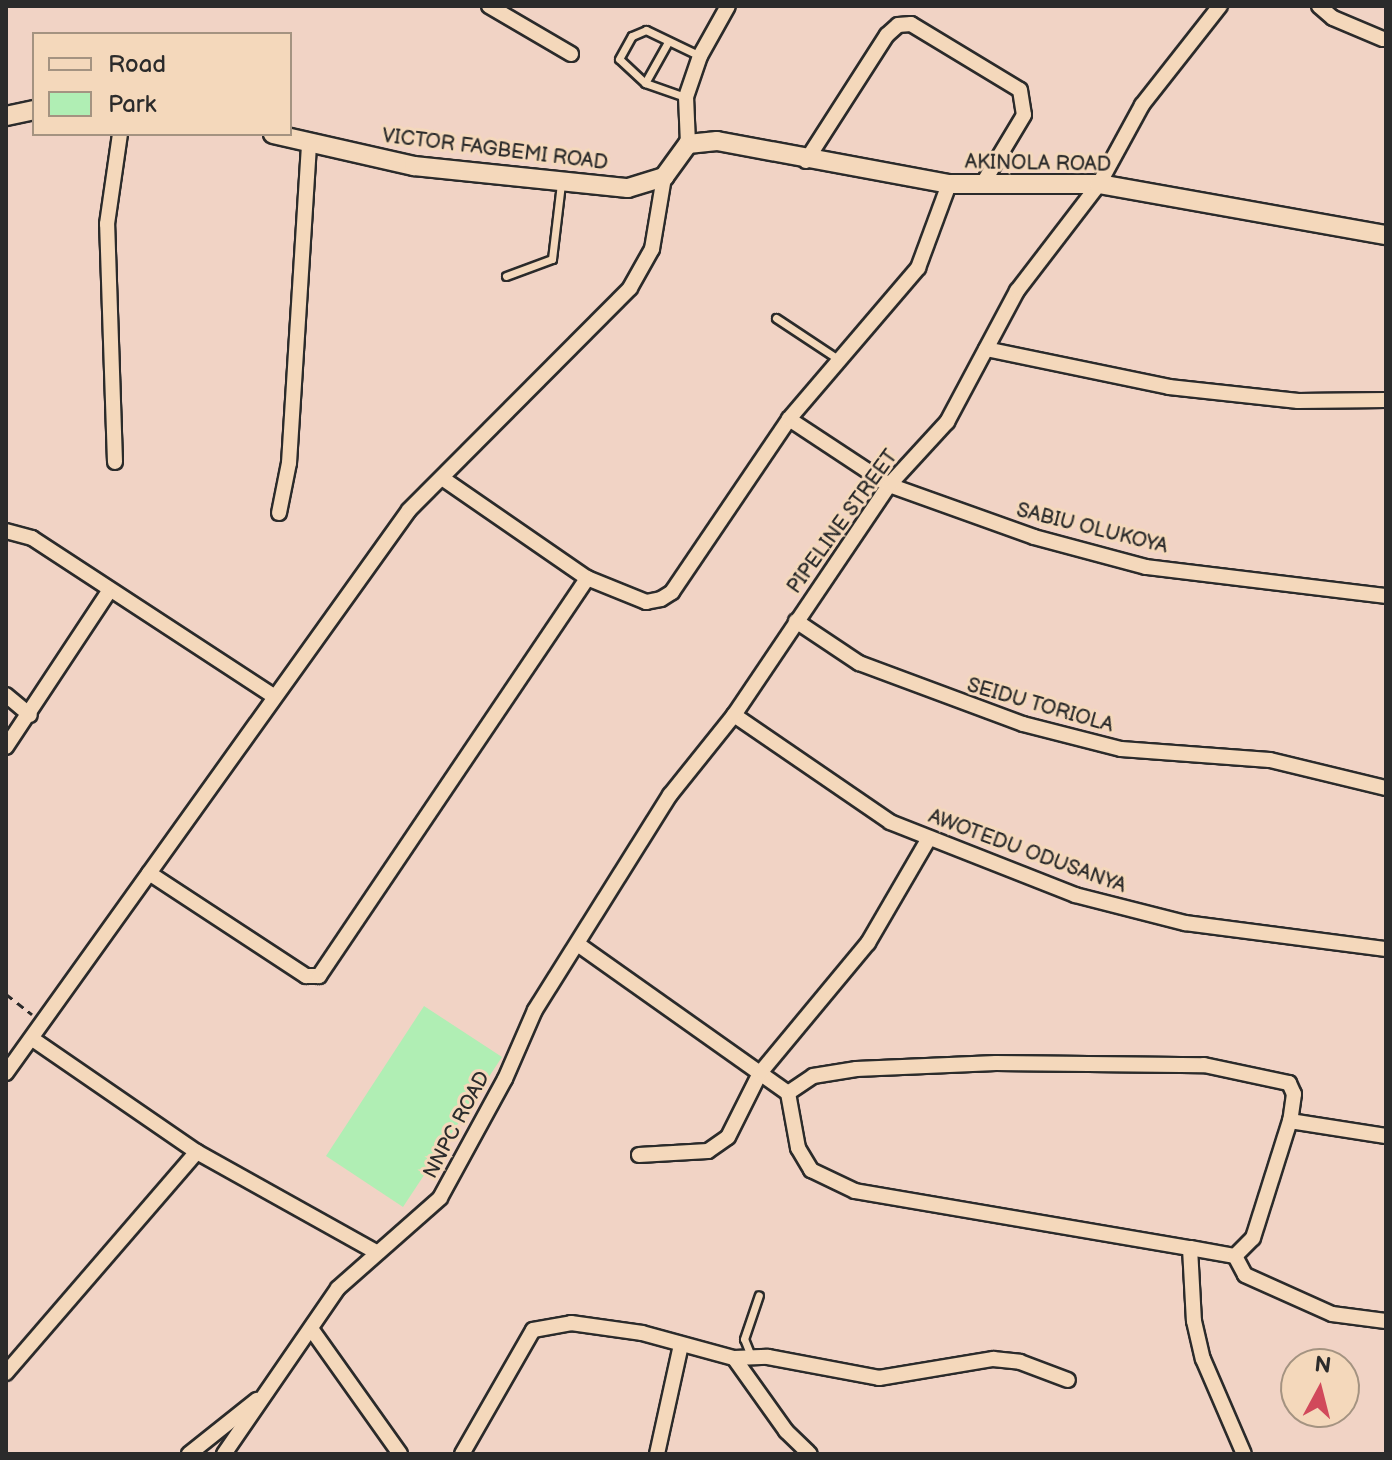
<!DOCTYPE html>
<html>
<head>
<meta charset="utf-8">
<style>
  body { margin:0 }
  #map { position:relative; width:1392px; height:1460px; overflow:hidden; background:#f1d3c5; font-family:"Balsamiq Sans",sans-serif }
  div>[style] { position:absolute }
  .green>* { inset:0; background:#b0eeb4 }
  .path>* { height:3px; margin-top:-1.5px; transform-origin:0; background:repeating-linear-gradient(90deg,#2b2b2b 0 8px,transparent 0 14px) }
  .roads { filter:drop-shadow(2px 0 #2b2b2b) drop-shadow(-2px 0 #2b2b2b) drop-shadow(0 2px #2b2b2b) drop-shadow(0 -2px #2b2b2b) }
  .service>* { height:7px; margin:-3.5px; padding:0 3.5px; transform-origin:3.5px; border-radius:3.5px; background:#f4d8bb }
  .minor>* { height:14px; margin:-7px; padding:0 7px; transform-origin:7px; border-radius:7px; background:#f4d8bb }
  .tertiary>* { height:18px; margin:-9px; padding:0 9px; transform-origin:9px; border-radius:9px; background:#f4d8bb }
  span { translate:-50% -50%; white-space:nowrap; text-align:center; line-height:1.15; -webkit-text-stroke:6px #f4d8bb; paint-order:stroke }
  .street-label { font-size:20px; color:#2b2b2b }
  .frame { position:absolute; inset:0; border:8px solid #2b2b2b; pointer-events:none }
  .legend { position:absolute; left:32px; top:32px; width:260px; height:104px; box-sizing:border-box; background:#f4d8bb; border:2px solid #a49381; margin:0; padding:10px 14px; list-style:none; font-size:24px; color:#2b2b2b }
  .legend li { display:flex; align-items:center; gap:16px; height:40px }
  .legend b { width:40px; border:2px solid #a49381 }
  .north { position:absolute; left:1280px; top:1348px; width:80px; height:80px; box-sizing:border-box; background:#f4d8bb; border:2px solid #a49381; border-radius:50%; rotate:7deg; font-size:22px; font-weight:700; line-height:32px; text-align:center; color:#2b2b2b }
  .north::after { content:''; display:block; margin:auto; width:28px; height:36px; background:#d1495b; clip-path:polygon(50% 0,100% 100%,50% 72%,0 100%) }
</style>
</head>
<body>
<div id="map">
  <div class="green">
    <i style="clip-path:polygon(424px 1006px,502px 1057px,403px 1207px,326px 1156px)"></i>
  </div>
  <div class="path">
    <i style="left:6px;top:994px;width:33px;rotate:38deg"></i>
  </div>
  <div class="roads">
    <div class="service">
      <i style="left:645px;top:83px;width:47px;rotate:-60.7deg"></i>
      <i style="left:685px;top:97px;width:42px;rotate:-160.7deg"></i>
      <i style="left:645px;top:83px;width:35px;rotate:-137deg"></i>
      <i style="left:619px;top:59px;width:26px;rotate:-61deg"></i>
      <i style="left:632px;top:36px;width:15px;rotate:-23deg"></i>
      <i style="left:646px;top:30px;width:60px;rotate:25.7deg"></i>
      <i style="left:506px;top:276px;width:49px;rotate:-20.3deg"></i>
      <i style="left:552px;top:259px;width:76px;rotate:-83.2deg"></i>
      <i style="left:776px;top:318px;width:74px;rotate:33.5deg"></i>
      <i style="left:751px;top:1356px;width:18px;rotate:-112deg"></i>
      <i style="left:744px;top:1339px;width:46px;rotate:-71.2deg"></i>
    </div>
    <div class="minor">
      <i style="left:489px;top:6px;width:95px;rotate:30.3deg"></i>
      <i style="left:1319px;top:6px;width:18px;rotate:41deg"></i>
      <i style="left:1333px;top:18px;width:54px;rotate:22.8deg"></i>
      <i style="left:688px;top:144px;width:47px;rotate:-92.4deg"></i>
      <i style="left:686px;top:97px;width:43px;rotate:-71.1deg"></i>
      <i style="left:700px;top:56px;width:57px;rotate:-60.8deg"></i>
      <i style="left:806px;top:161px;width:150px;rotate:-57.3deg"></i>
      <i style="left:887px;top:35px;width:15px;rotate:-42deg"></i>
      <i style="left:898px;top:25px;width:13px;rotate:-4deg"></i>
      <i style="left:911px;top:24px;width:127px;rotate:31.2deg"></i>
      <i style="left:1020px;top:90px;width:25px;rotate:81deg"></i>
      <i style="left:1024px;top:115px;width:82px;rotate:121deg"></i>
      <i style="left:986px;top:349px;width:187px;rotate:11.7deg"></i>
      <i style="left:1169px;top:387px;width:130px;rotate:6.2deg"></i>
      <i style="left:1298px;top:401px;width:88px;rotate:-0.7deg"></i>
      <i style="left:789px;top:419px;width:120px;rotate:33.4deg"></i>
      <i style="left:889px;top:485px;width:154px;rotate:19.7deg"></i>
      <i style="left:1034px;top:537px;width:116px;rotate:15deg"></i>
      <i style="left:1146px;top:567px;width:242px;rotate:6.9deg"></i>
      <i style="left:115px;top:462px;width:238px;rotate:-91.9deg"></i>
      <i style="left:107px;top:224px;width:91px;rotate:-81.8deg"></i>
      <i style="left:442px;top:478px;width:176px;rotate:34.6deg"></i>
      <i style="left:587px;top:578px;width:64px;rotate:22.1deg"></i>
      <i style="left:646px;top:602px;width:15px;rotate:-11deg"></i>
      <i style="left:661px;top:599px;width:13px;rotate:-32deg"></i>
      <i style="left:672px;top:592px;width:209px;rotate:-55.9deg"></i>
      <i style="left:789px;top:419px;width:199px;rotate:-49.5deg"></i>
      <i style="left:918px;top:268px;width:90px;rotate:-69.7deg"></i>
      <i style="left:279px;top:513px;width:51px;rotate:-78.7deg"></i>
      <i style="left:289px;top:463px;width:321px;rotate:-86.4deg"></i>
      <i style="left:6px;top:531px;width:27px;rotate:15deg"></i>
      <i style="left:32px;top:538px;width:287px;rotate:33.2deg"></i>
      <i style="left:796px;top:621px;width:76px;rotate:33.7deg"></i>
      <i style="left:859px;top:663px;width:175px;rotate:20.4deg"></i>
      <i style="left:1023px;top:724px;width:101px;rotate:14.3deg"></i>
      <i style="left:1121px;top:749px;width:149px;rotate:4.2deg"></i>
      <i style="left:1270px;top:760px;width:119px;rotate:13.6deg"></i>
      <i style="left:6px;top:695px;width:31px;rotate:40deg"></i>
      <i style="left:734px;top:715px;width:189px;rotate:34.4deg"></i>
      <i style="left:890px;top:822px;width:199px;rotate:21.5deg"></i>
      <i style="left:1075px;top:895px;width:114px;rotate:14.3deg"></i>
      <i style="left:1185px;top:923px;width:203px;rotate:7.4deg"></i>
      <i style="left:6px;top:747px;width:188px;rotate:-56.5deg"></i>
      <i style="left:149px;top:873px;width:188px;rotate:33.3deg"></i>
      <i style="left:306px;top:976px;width:13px"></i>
      <i style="left:319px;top:976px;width:480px;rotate:-56deg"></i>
      <i style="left:579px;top:945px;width:256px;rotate:35.3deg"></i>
      <i style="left:788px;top:1093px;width:56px;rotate:79.7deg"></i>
      <i style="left:798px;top:1148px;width:26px;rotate:59deg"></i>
      <i style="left:811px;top:1170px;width:49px;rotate:25.5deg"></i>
      <i style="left:855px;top:1191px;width:340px;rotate:9.7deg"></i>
      <i style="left:1190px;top:1248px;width:73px;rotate:86.9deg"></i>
      <i style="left:1194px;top:1321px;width:39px;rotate:77deg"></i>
      <i style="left:1203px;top:1359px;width:103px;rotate:66.7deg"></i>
      <i style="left:34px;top:1040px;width:198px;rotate:34.5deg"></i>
      <i style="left:197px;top:1152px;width:203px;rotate:29.2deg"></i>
      <i style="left:6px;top:1073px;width:692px;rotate:-54.4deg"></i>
      <i style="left:409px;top:510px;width:313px;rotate:-45.1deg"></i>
      <i style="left:630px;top:288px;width:45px;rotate:-60.6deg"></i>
      <i style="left:652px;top:249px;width:73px;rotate:-80.5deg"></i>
      <i style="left:788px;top:1093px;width:30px;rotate:-34deg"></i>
      <i style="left:813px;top:1076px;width:44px;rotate:-9.2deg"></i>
      <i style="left:856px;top:1069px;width:140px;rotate:-2.5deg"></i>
      <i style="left:996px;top:1063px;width:208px;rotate:0.6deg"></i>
      <i style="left:1204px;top:1065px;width:87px;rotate:12deg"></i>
      <i style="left:1289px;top:1083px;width:12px;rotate:66deg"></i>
      <i style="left:1294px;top:1094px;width:27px;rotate:98deg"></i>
      <i style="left:1290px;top:1121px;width:97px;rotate:8.9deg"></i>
      <i style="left:639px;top:1155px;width:69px;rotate:-3.3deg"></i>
      <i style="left:708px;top:1151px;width:24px;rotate:-35deg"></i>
      <i style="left:728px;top:1137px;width:72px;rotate:-63.4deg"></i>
      <i style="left:760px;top:1073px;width:169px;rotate:-50.3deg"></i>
      <i style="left:868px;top:943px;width:121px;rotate:-59.8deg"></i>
      <i style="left:1190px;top:1248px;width:46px;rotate:10.1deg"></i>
      <i style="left:1235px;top:1256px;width:21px;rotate:62deg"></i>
      <i style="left:1245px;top:1275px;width:95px;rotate:24.1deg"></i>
      <i style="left:1332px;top:1314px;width:54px;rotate:7.4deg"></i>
      <i style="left:1235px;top:1256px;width:25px;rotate:-45deg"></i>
      <i style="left:1253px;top:1238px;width:123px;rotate:-72.5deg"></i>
      <i style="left:312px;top:1330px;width:152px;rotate:54.6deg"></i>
      <i style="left:734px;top:1358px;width:34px;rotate:-2deg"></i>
      <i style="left:768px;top:1357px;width:113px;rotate:10.7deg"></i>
      <i style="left:879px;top:1378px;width:116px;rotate:-9.5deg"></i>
      <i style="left:993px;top:1359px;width:27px;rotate:6deg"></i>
      <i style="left:1020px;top:1362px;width:51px;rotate:20.6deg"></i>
      <i style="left:6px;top:1373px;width:292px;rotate:-49.2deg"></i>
      <i style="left:189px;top:1454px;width:87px;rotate:-38.5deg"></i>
      <i style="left:224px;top:1454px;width:201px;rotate:-55.5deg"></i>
      <i style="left:338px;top:1288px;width:136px;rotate:-41.4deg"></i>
      <i style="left:440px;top:1198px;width:136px;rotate:-61.4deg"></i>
      <i style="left:505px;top:1079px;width:75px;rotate:-66.5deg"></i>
      <i style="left:535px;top:1010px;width:254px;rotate:-57.9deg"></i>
      <i style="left:670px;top:795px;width:102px;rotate:-51.3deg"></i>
      <i style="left:734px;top:715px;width:277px;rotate:-56deg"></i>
      <i style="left:889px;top:485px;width:86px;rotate:-47.4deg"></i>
      <i style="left:947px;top:422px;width:149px;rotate:-61.9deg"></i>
      <i style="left:1017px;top:291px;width:135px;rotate:-52.5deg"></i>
      <i style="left:1099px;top:184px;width:90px;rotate:-61.4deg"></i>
      <i style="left:1142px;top:105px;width:126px;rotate:-51.8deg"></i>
      <i style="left:462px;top:1454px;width:143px;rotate:-60.2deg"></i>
      <i style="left:533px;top:1330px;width:39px;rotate:-10deg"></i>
      <i style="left:571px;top:1323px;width:72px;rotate:8deg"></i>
      <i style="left:642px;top:1333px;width:95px;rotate:15.2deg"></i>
      <i style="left:734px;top:1358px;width:90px;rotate:54.5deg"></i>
      <i style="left:786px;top:1431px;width:33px;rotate:44deg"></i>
      <i style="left:657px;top:1454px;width:112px;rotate:-77.6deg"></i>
    </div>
    <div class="tertiary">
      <i style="left:6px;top:116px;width:29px;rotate:-12deg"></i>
      <i style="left:273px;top:134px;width:145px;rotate:12.8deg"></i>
      <i style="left:414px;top:166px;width:215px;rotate:5.9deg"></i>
      <i style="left:628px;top:188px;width:38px;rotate:-17deg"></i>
      <i style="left:664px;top:177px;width:41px;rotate:-54deg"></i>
      <i style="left:688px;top:144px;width:29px;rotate:-6deg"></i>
      <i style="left:717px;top:141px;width:236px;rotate:10.5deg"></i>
      <i style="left:949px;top:184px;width:150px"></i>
      <i style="left:1099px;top:184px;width:291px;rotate:10.1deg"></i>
    </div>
  </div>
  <div class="street-label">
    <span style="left:495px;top:150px;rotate:7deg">VICTOR FAGBEMI ROAD</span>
    <span style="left:1038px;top:164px;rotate:1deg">AKINOLA ROAD</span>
    <span style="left:843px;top:522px;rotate:-54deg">PIPELINE STREET</span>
    <span style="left:1092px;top:529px;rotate:14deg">SABIU OLUKOYA</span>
    <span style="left:1040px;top:706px;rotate:16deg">SEIDU TORIOLA</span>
    <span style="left:1027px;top:852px;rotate:20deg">AWOTEDU ODUSANYA</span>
    <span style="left:457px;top:1125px;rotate:-62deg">NNPC ROAD</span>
  </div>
  <div class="frame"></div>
  <ul class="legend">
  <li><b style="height:10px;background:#f4d8bb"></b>Road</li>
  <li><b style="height:22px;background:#b0eeb4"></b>Park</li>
  </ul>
  <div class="north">N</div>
</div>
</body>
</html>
